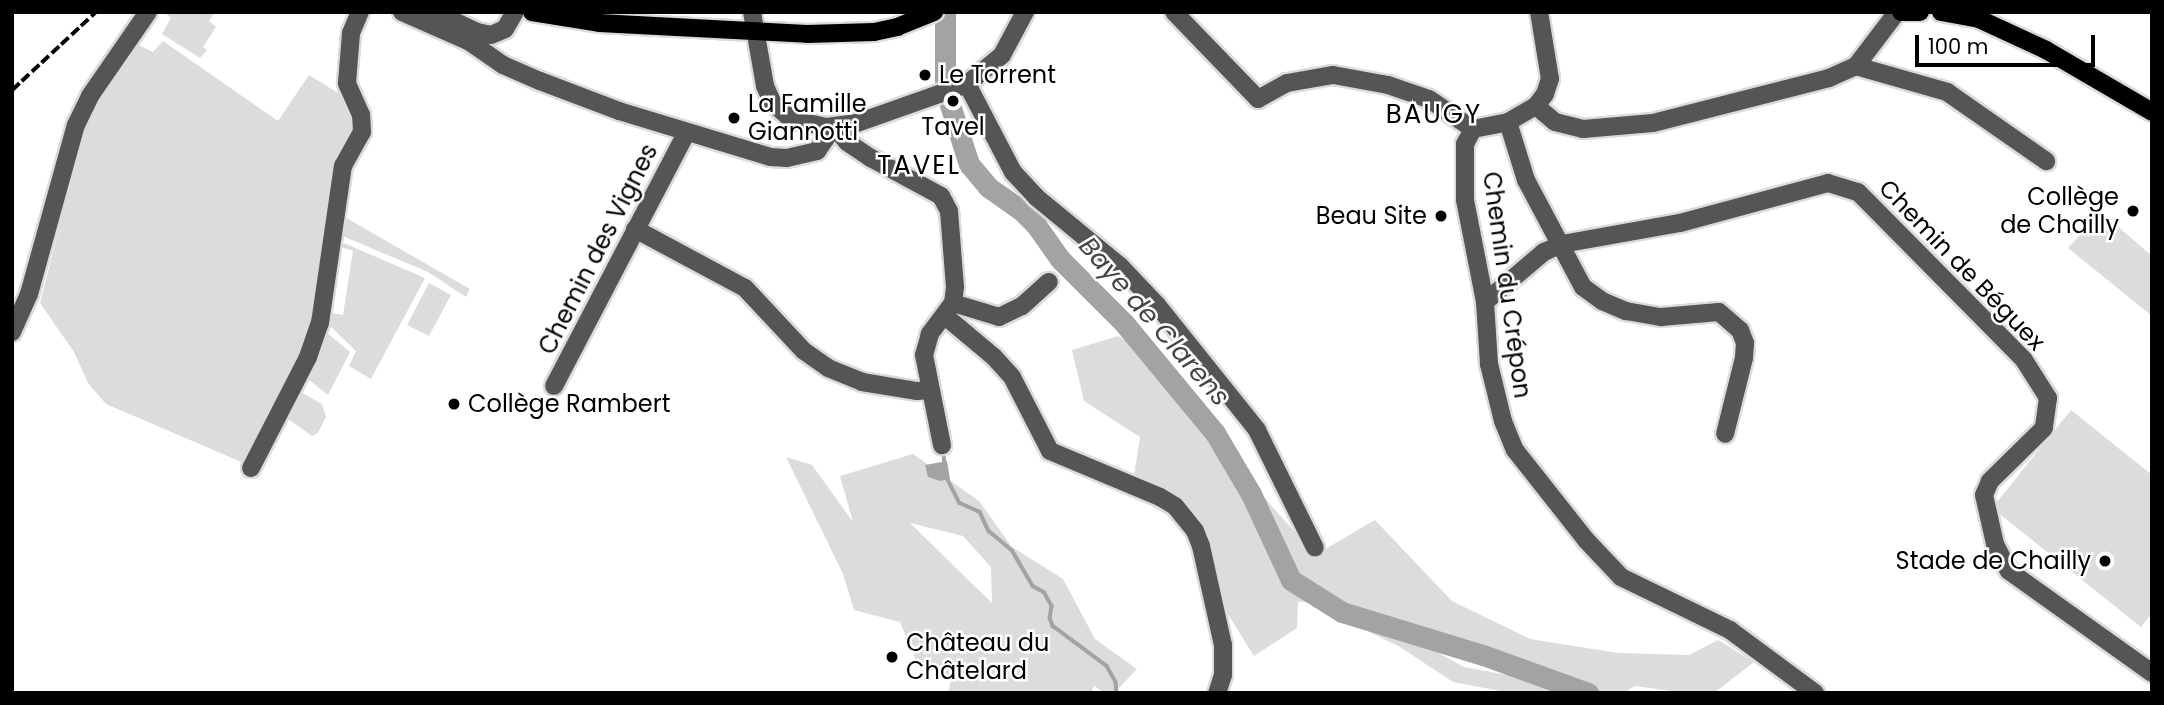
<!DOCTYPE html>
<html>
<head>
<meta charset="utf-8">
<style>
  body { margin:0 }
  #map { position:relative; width:2164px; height:705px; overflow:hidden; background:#fff; font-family:Poppins,sans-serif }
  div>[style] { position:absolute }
  .green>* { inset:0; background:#dcdcdc }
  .water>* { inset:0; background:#a3a3a3 }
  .stream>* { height:3.5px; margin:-1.75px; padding:0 1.75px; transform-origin:1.75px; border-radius:1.75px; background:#a3a3a3 }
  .river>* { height:21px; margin:-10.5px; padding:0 10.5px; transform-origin:10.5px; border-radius:10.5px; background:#a3a3a3 }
  .roads { filter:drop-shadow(2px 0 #dbdbdb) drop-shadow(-2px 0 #dbdbdb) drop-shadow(0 2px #dbdbdb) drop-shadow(0 -2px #dbdbdb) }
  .minor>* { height:18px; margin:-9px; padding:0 9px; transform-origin:9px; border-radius:9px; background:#555 }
  .major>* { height:18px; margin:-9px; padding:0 9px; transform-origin:9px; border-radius:9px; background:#000 }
  .rail>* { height:3.5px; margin-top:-1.75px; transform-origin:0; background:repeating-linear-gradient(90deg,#000 0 10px,transparent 0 13.5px) }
  .dots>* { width:19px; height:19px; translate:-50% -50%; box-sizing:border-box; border:4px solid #fff; border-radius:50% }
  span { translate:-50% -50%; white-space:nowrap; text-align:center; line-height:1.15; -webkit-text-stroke:5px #fff; paint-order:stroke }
  .poi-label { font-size:24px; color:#000 }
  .left { translate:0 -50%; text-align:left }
  .right { translate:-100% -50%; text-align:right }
  .street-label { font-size:24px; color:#000 }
  .neighbourhood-label { font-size:26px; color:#000; letter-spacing:2px }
  .water-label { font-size:26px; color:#444; font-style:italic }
  .frame { position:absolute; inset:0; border:14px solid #000; pointer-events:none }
  .scale { position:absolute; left:1915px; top:35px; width:180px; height:32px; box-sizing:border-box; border:4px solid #000; border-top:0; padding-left:9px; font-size:21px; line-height:24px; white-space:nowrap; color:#000; -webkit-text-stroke:5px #fff; paint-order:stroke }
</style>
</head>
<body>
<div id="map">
  <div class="green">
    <i style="clip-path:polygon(164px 12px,215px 12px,209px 21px,216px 27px,203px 47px,207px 50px,200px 58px,162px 34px,171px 18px)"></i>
    <i style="clip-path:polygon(163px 41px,278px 121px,309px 75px,348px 99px,355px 119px,354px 136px,304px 354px,246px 464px,106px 404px,88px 383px,74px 352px,40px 303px,82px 138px,99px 102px,138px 45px,153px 52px)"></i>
    <i style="clip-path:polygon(2101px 212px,2152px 256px,2152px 316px,2068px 248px)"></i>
    <i style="clip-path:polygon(341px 215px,470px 289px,466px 297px,428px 272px,340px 235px)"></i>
    <i style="clip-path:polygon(339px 241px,425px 278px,371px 379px,349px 366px,356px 351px,328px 324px,331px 313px,343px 315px,353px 251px,338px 246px)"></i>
    <i style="clip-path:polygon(429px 283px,451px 295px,429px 336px,407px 325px)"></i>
    <i style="clip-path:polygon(326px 332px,350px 352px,328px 395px,303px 375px)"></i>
    <i style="clip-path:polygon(1118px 336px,1161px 361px,1202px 427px,1315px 555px,1375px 520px,1452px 601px,1530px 639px,1618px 653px,1689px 655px,1718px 640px,1754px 662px,1714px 693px,1686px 693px,1635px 686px,1623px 693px,1511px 693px,1453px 682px,1400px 647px,1355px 625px,1411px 638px,1464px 667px,1518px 677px,1501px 666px,1427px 630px,1334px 600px,1298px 602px,1297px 628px,1254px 656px,1224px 608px,1204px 533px,1133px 482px,1140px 437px,1084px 401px,1072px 350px)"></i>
    <i style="clip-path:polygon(297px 390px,322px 404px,326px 417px,318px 433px,312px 436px,288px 419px,284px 412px)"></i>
    <i style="clip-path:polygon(2071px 410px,2152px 475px,2152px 613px,2141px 627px,1992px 508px)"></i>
    <i style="clip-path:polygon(evenodd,913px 454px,979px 501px,1012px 547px,1063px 579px,1095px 639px,1137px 669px,1114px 693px,1105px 693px,1094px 686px,1091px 693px,948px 693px,951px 680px,916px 661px,900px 622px,854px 610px,843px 574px,786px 457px,812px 465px,853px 522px,840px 476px,913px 454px,910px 523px,963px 536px,991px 567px,992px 603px,910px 523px)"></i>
  </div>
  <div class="water">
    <i style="clip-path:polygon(947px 461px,950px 479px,940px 481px,928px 477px,925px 465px)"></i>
  </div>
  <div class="stream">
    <i style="left:944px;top:455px;width:10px;rotate:84deg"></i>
    <i style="left:946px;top:476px;width:30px;rotate:63deg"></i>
    <i style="left:960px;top:503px;width:22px;rotate:24deg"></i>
    <i style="left:980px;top:512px;width:21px;rotate:65deg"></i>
    <i style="left:989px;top:531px;width:30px;rotate:40deg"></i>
    <i style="left:1012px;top:550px;width:42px;rotate:59.7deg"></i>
    <i style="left:1033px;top:586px;width:13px;rotate:29deg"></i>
    <i style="left:1044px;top:592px;width:16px;rotate:60deg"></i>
    <i style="left:1052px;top:606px;width:12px;rotate:99deg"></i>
    <i style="left:1050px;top:618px;width:9px;rotate:69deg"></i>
    <i style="left:1053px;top:626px;width:67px;rotate:36.5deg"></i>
    <i style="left:1107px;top:666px;width:18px;rotate:61deg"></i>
    <i style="left:1116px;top:682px;width:11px;rotate:85deg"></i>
  </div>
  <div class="river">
    <i style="left:945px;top:12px;width:77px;rotate:90deg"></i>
    <i style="left:945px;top:89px;width:79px;rotate:72.3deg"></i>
    <i style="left:969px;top:164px;width:30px;rotate:50deg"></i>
    <i style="left:988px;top:187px;width:39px;rotate:35deg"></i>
    <i style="left:1020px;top:209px;width:23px;rotate:45deg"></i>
    <i style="left:1036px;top:225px;width:42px;rotate:54.8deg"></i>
    <i style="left:1060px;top:259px;width:91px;rotate:45deg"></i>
    <i style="left:1124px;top:323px;width:143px;rotate:50.4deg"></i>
    <i style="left:1215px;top:433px;width:71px;rotate:59.5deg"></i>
    <i style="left:1251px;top:494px;width:95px;rotate:65.1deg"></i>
    <i style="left:1291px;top:580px;width:60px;rotate:32.1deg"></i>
    <i style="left:1342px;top:612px;width:147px;rotate:17deg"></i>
    <i style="left:1483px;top:655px;width:112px;rotate:19.9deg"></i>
  </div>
  <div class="roads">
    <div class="minor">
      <i style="left:402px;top:12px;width:74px;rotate:23.8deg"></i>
      <i style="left:470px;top:42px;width:40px;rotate:34.9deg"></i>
      <i style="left:503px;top:65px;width:40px;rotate:23.4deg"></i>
      <i style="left:540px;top:81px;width:85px;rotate:20.8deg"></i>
      <i style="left:619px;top:111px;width:158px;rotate:16.9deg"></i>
      <i style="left:770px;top:157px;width:17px;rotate:3deg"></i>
      <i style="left:787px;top:158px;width:31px;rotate:-13deg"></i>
      <i style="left:817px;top:151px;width:16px;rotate:-55deg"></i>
      <i style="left:826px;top:138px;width:11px;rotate:-85deg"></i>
      <i style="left:435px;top:12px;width:47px;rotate:25.5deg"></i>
      <i style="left:477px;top:32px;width:14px;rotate:12deg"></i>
      <i style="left:491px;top:35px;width:15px;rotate:-23deg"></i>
      <i style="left:505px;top:29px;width:20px;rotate:-60deg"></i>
      <i style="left:752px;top:12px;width:75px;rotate:80deg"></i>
      <i style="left:765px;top:86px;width:17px;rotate:66deg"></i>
      <i style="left:772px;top:102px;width:25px;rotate:42deg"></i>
      <i style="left:791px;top:119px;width:37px;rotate:13deg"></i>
      <i style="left:827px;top:127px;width:30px;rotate:-8deg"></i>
      <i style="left:857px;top:123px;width:117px;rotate:-19.5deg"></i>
      <i style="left:967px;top:84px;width:45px;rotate:-39.6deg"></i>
      <i style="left:1002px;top:55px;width:49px;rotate:-61.9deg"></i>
      <i style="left:1174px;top:12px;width:121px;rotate:46deg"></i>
      <i style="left:1258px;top:99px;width:33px;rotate:-29deg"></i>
      <i style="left:1287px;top:83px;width:47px;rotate:-9.9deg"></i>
      <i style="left:1333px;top:75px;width:56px;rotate:10.3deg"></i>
      <i style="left:1388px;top:85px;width:43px;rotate:18.9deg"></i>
      <i style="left:1429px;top:99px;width:53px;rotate:34.3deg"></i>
      <i style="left:1473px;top:129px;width:17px;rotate:118deg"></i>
      <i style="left:1465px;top:144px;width:56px;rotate:90deg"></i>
      <i style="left:1465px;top:200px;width:104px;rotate:78.9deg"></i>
      <i style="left:1485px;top:302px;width:62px;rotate:86.3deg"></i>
      <i style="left:1489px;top:364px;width:59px;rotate:76.2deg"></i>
      <i style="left:1503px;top:421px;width:31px;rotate:68deg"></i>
      <i style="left:1515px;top:450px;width:115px;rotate:51.7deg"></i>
      <i style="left:1586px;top:540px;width:51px;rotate:46.6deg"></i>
      <i style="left:1621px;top:577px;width:121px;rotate:25.9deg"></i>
      <i style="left:1730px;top:630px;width:106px;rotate:36.5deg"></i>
      <i style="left:1856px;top:66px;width:95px;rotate:15.9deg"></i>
      <i style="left:1947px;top:92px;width:121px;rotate:34.9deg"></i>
      <i style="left:967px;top:84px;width:99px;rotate:62.4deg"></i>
      <i style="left:1013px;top:172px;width:34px;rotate:47deg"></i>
      <i style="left:1036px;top:197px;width:109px;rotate:39.4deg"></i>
      <i style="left:1120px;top:266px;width:54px;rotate:46.5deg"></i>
      <i style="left:1157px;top:305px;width:160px;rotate:51.3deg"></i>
      <i style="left:1257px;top:430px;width:131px;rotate:63.8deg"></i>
      <i style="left:1536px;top:106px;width:25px;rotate:40deg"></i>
      <i style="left:1555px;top:122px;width:29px;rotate:14deg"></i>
      <i style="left:1583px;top:129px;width:70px;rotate:-4.9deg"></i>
      <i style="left:1653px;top:123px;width:182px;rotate:-14.3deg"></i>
      <i style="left:1829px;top:78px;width:30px;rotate:-24deg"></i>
      <i style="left:1856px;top:66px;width:68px;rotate:-52.8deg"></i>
      <i style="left:1508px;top:122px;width:61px;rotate:72.8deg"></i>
      <i style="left:1526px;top:180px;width:121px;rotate:62deg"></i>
      <i style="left:1583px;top:287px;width:24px;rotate:36deg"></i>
      <i style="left:1602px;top:301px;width:26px;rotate:23deg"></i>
      <i style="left:1626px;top:311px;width:36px;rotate:10deg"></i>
      <i style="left:1661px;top:317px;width:58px;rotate:-4.9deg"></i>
      <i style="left:1719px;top:312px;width:28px;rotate:41deg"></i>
      <i style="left:1740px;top:330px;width:14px;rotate:69deg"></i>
      <i style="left:1745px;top:343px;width:15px;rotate:94deg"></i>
      <i style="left:1744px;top:358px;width:78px;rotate:104deg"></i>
      <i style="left:835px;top:127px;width:19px;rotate:51deg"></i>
      <i style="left:847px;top:142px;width:29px;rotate:34deg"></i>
      <i style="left:871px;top:158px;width:80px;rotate:28.5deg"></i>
      <i style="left:941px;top:196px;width:17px;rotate:62deg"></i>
      <i style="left:949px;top:211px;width:76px;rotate:85.5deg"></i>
      <i style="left:955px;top:287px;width:16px;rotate:97deg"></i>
      <i style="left:953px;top:303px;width:39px;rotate:127deg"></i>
      <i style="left:930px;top:334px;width:22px;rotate:106deg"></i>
      <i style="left:924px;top:355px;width:92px;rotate:78.7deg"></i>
      <i style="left:1473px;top:129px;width:36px;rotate:-11deg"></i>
      <i style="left:1508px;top:122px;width:32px;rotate:-30deg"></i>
      <i style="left:1536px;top:106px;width:15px;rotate:-53deg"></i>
      <i style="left:1545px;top:94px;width:16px;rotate:-72deg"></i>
      <i style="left:1550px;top:79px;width:68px;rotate:-99.3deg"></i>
      <i style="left:635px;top:229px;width:125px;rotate:28.2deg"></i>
      <i style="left:745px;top:288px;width:86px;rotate:46.9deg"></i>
      <i style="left:804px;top:351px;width:29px;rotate:35deg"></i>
      <i style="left:828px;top:368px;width:37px;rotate:22deg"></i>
      <i style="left:862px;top:382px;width:56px;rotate:9.3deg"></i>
      <i style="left:917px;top:391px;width:13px;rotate:-4deg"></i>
      <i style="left:1485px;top:302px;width:77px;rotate:-40.3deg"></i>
      <i style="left:1544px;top:252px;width:20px;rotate:-24deg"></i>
      <i style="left:1562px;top:244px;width:120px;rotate:-10.1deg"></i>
      <i style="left:1680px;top:223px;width:153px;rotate:-15.1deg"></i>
      <i style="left:1828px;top:183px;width:31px;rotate:17deg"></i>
      <i style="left:1858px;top:192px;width:236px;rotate:45.3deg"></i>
      <i style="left:2024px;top:360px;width:45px;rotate:57.7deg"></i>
      <i style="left:2048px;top:398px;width:30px;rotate:98deg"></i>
      <i style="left:2044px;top:428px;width:76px;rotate:135.5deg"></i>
      <i style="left:1990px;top:481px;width:15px;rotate:113deg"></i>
      <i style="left:1984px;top:495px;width:50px;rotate:77.3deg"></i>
      <i style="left:1995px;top:544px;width:30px;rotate:63deg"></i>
      <i style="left:2009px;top:571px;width:176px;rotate:35.5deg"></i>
      <i style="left:953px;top:303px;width:48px;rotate:16.9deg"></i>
      <i style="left:999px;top:317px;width:25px;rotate:-26deg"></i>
      <i style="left:1022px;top:306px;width:36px;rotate:-42deg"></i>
      <i style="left:945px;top:316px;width:64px;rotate:39.9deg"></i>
      <i style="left:994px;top:357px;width:27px;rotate:48deg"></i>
      <i style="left:1012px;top:377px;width:83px;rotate:62.8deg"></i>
      <i style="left:1050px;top:451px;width:119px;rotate:22.7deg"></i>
      <i style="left:1160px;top:497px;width:17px;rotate:31deg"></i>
      <i style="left:1175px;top:506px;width:32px;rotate:51deg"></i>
      <i style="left:1195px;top:531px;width:16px;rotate:68deg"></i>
      <i style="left:1201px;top:546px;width:101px;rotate:77.5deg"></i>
      <i style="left:1223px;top:645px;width:30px;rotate:90deg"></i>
      <i style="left:1223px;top:675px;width:19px;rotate:108deg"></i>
      <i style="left:12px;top:332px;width:42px;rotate:-65.9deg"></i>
      <i style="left:29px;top:294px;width:175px;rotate:-74.5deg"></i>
      <i style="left:76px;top:125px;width:32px;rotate:-64deg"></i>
      <i style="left:90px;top:96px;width:102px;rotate:-55.4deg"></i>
      <i style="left:554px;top:386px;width:285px;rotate:-62.4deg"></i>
      <i style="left:251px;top:468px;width:125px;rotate:-62.8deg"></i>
      <i style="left:308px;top:357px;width:36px;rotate:-71deg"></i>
      <i style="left:320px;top:323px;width:159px;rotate:-81.7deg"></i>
      <i style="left:343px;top:166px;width:39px;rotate:-61deg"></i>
      <i style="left:362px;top:132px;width:17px;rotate:-93deg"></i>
      <i style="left:361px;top:115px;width:35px;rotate:-114deg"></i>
      <i style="left:347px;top:83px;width:50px;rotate:-85.4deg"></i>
      <i style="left:351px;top:33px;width:23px;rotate:-67deg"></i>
    </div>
    <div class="major">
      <i style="left:532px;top:12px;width:68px;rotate:9.3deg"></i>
      <i style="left:599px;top:23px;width:208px;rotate:3deg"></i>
      <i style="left:807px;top:34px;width:67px;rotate:-1.7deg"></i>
      <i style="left:874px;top:32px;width:24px;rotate:-12deg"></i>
      <i style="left:897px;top:27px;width:40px;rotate:-22deg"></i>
      <i style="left:1901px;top:12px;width:19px"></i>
      <i style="left:1941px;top:12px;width:39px;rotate:10deg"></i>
      <i style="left:1979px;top:19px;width:74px;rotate:24.8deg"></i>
      <i style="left:2046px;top:50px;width:123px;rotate:30.3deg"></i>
    </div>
  </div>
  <div class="rail">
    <i style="left:12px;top:90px;width:115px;rotate:-42.9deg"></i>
  </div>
  <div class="dots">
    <i style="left:925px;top:75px;background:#000"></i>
    <i style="left:953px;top:101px;background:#000"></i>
    <i style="left:734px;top:118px;background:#000"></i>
    <i style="left:2133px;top:211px;background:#000"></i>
    <i style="left:1441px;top:216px;background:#000"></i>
    <i style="left:454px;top:404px;background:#000"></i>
    <i style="left:2105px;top:561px;background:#000"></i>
    <i style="left:892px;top:657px;background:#000"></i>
  </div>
  <div class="poi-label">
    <span class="left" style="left:939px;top:75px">Le Torrent</span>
    <span class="left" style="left:748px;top:118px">La Famille<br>Giannotti</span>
    <span style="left:953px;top:127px">Tavel</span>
    <span class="right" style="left:2119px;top:211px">Collège<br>de Chailly</span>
    <span class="right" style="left:1427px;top:216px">Beau Site</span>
    <span class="left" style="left:468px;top:404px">Collège Rambert</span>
    <span class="right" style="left:2091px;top:561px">Stade de Chailly</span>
    <span class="left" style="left:906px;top:657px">Château du<br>Châtelard</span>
  </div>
  <div class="street-label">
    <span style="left:598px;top:249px;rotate:-63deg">Chemin des Vignes</span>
    <span style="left:1962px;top:265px;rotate:46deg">Chemin de Béguex</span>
    <span style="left:1507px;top:285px;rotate:82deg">Chemin du Crépon</span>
  </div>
  <div class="neighbourhood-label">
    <span style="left:1434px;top:115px">BAUGY</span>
    <span style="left:919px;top:166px">TAVEL</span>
  </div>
  <div class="water-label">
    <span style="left:1154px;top:322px;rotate:49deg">Baye de Clarens</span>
  </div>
  <div class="frame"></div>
  <div class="scale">100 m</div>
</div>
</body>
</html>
